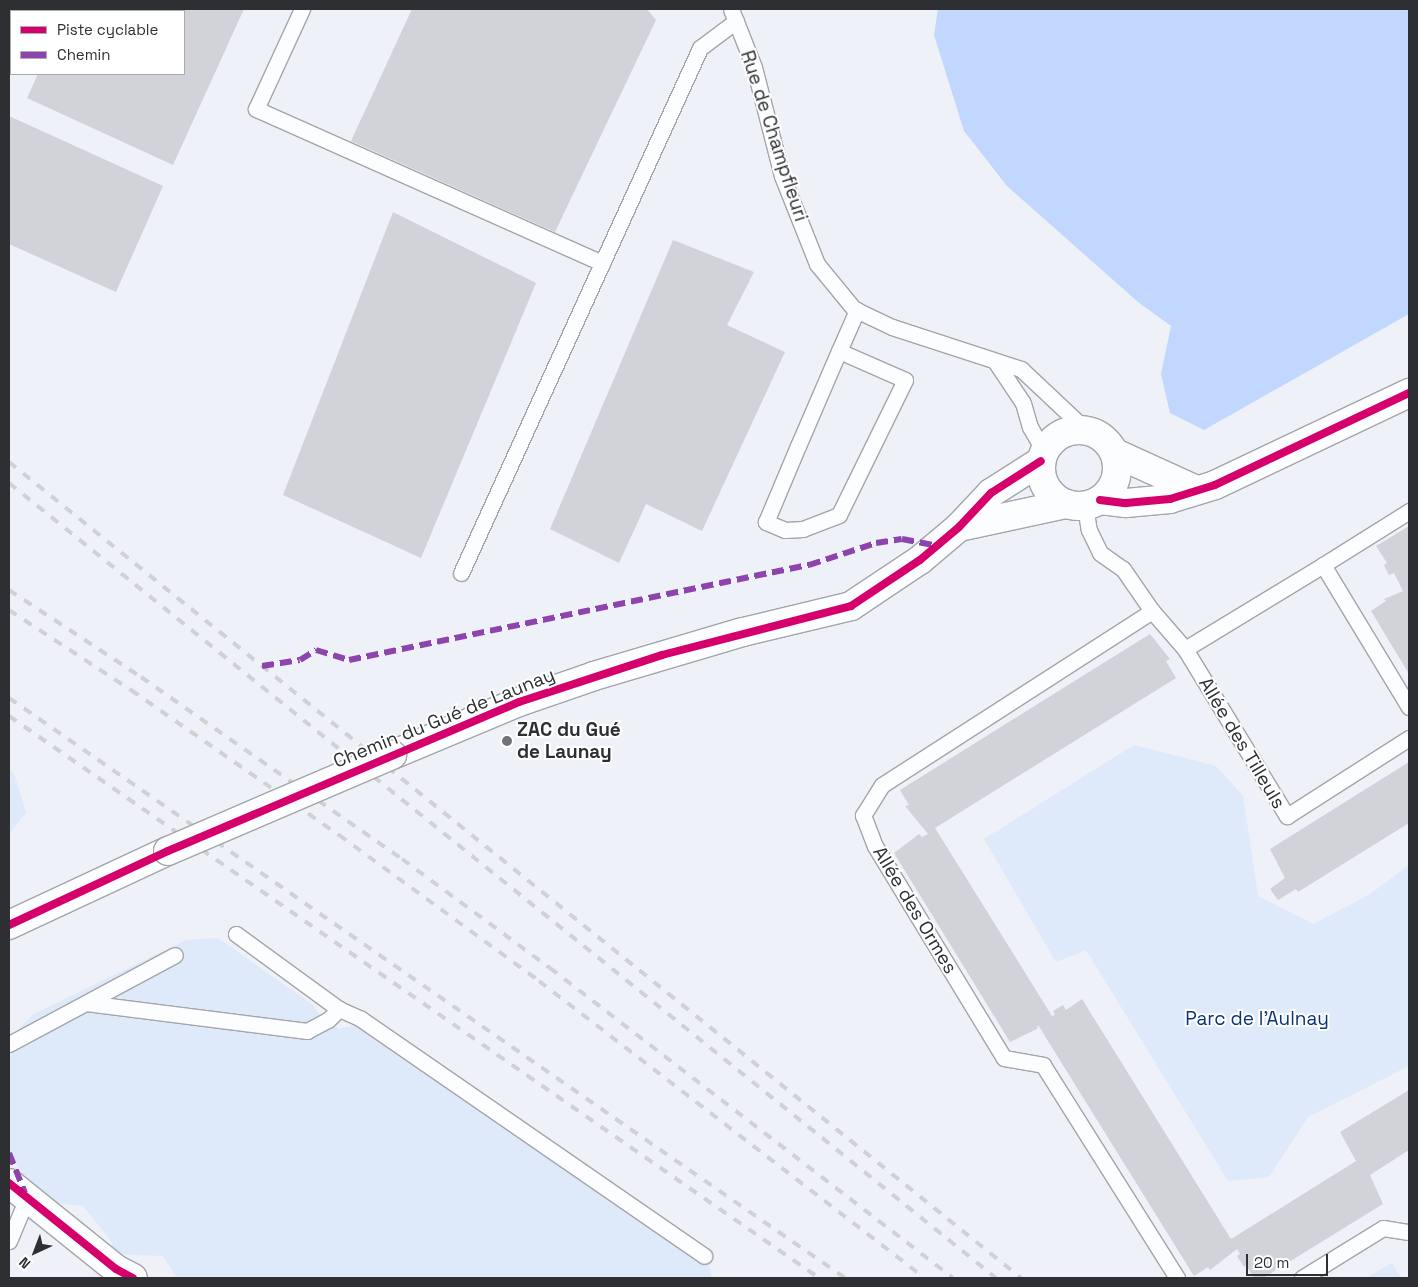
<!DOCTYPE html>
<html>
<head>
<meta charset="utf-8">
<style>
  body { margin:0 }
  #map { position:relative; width:1418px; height:1287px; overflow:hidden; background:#eef1f7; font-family:"Space Grotesk",sans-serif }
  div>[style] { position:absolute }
  .green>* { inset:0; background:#dee9fa }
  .water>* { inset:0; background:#c1d7fd }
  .building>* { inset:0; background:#d1d3d8 }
  .roads { filter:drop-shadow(1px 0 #a3a5a9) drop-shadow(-1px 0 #a3a5a9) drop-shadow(0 1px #a3a5a9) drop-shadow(0 -1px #a3a5a9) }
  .service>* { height:15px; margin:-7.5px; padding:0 7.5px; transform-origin:7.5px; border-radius:7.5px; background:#fcfdfe }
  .minor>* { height:28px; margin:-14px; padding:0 14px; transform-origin:14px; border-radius:14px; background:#fcfdfe }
  .minor>.ring { margin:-14px; padding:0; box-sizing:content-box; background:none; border:28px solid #fcfdfe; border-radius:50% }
  .rail>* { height:4px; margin-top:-2px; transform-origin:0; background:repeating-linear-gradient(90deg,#cfd1d2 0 9px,transparent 0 18px) }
  .bridges { filter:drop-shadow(1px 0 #a3a5a9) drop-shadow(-1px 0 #a3a5a9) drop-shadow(0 1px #a3a5a9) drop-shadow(0 -1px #a3a5a9) }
  .minor-bridge>* { height:28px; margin:-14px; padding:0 14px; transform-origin:14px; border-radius:14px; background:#fcfdfe }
  .quiet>* { height:6px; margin-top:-3px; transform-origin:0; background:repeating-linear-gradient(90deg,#8e44ad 0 12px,transparent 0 18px) }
  .cycleway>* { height:8px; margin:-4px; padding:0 4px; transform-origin:4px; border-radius:4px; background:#d6006c }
  .dots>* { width:14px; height:14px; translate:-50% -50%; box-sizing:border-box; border:2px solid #fff; border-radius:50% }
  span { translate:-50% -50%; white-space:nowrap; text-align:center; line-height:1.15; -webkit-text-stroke:4px #fff; paint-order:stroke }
  .street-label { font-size:19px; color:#2d2f33 }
  .poi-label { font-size:19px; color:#2d2f33; font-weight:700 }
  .left { translate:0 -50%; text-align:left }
  .park-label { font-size:19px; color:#0a3379 }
  .frame { position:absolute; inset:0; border:10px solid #2d2f33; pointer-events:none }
  .legend { position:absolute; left:10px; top:10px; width:175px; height:65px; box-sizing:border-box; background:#fff; border:1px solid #abacad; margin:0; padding:6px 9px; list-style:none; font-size:15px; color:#2d2f33 }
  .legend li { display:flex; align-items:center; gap:10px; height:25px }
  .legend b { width:25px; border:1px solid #abacad }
  .north { position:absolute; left:10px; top:1227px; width:50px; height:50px; -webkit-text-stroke:4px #fff; paint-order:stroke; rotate:223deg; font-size:14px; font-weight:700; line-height:20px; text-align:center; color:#2d2f33 }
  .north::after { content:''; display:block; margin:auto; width:18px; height:22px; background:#2d2f33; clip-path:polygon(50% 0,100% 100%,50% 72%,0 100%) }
  .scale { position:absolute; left:1246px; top:1254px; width:82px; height:22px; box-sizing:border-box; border:2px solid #2d2f33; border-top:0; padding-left:6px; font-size:15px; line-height:18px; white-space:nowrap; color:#2d2f33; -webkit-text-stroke:4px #fff; paint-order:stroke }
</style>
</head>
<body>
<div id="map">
  <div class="green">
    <i style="clip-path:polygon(1134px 745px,1216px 766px,1243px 796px,1258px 896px,1313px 924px,1369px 895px,1409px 865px,1409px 1066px,1308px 1117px,1269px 1177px,1228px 1181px,1086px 950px,1056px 962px,984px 839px)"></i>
    <i style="clip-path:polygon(9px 769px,14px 773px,26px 813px,9px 834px)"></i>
    <i style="clip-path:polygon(218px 938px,313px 1005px,318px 1013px,339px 1029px,356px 1025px,709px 1264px,712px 1278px,177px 1278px,163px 1256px,115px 1254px,109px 1238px,83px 1206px,54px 1203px,23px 1175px,9px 1150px,9px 1052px,15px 1033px,32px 1015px,186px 940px)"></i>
    <i style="clip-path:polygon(1392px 1263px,1401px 1278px,1366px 1278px)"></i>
  </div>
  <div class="water">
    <i style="clip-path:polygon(938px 9px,1409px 9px,1409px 314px,1204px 430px,1170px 413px,1161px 374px,1171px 326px,1138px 302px,1007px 186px,964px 131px,934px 35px)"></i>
  </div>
  <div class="building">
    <i style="clip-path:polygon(67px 9px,244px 9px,173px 165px,27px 98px,38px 74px,184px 74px,184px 11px,66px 11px)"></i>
    <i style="clip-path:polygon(412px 9px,647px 9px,656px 20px,555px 232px,351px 141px)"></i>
    <i style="clip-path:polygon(9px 116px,163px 186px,116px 292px,9px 244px)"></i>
    <i style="clip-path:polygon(393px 212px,536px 283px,421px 558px,283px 495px)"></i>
    <i style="clip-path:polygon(673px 240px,754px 272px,727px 325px,785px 352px,702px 531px,646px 504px,619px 563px,550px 529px)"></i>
    <i style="clip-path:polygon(1409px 526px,1409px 674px,1371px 611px,1386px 601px,1384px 599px,1403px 591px,1394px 573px,1389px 575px,1384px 565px,1387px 563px,1376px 546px)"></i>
    <i style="clip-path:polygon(1150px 634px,1170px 659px,1166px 661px,1176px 678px,935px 828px,1052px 1016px,1055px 1015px,1053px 1011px,1063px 1005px,1066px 1010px,1082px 999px,1231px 1239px,1356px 1161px,1340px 1132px,1409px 1090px,1409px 1150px,1370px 1175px,1383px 1204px,1263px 1278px,1254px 1278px,1246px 1265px,1244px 1267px,1237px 1256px,1240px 1254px,1237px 1249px,1210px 1270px,1208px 1267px,1194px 1276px,1038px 1025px,1037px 1029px,1010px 1042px,894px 853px,919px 834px,922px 837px,928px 834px,905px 806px,909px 805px,900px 790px)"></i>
    <i style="clip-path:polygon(1409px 762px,1409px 823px,1298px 892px,1296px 889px,1278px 900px,1270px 889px,1285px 878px,1270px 849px)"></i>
  </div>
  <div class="roads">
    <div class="service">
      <i style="left:302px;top:9px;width:110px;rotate:114.7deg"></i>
      <i style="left:256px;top:109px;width:379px;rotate:24deg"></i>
      <i style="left:731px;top:9px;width:62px;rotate:68.4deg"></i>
      <i style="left:754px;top:67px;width:113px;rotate:75.6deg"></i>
      <i style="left:782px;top:176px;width:95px;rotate:68.3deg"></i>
      <i style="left:817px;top:264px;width:58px;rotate:50.6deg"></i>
      <i style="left:854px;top:309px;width:42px;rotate:25.3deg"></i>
      <i style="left:892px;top:327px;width:136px;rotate:18deg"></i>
      <i style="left:1021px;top:369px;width:89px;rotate:43.2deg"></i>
      <i style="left:839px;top:351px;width:72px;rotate:23.7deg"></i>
      <i style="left:905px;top:380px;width:150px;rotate:116.1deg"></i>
      <i style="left:839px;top:515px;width:39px;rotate:159deg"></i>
      <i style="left:803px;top:529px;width:18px;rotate:177deg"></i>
      <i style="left:785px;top:530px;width:21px;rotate:-157deg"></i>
      <i style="left:766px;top:522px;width:82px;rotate:-67.2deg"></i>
      <i style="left:798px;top:446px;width:103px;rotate:-66.7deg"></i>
      <i style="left:839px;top:351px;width:45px;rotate:-66.3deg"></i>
      <i style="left:995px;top:361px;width:50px;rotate:56.3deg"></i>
      <i style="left:1023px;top:403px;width:25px;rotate:74deg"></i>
      <i style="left:1030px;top:427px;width:28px;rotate:60deg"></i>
      <i style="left:1085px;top:506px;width:24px;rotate:81deg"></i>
      <i style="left:1089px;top:530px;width:25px;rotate:64deg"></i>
      <i style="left:1100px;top:553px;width:28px;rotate:35deg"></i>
      <i style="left:1123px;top:569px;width:51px;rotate:55.4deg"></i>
      <i style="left:1152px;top:611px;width:50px;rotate:49deg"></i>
      <i style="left:1185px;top:649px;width:196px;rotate:58.6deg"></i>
      <i style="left:1287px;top:816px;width:145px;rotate:-32.6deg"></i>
      <i style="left:1323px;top:565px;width:102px;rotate:-32.1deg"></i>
      <i style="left:461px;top:573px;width:577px;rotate:-65.52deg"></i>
      <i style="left:700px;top:48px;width:45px;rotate:-36.9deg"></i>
      <i style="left:1152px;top:611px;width:321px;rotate:147.2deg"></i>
      <i style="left:882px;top:785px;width:36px;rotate:122deg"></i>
      <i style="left:863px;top:815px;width:33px;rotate:69deg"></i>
      <i style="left:875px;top:846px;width:248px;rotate:58.7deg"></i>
      <i style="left:1004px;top:1058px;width:40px;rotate:10deg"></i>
      <i style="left:1043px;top:1065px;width:252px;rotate:57.8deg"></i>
      <i style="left:1185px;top:649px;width:162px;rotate:-31.3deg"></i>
      <i style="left:1323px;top:565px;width:166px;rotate:58.8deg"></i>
      <i style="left:236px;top:934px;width:127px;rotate:36.1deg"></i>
      <i style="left:339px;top:1009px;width:24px;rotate:24deg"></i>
      <i style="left:361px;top:1019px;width:417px;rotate:34.6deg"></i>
      <i style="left:86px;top:1003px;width:223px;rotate:7.2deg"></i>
      <i style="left:307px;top:1031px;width:24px;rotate:-28deg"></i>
      <i style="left:328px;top:1020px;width:16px;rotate:-45deg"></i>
      <i style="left:9px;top:1044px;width:188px;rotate:-28.2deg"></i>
      <i style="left:9px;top:1241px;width:47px;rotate:-67.3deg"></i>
      <i style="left:1302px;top:1278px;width:95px;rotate:-31.7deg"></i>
      <i style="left:1383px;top:1228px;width:26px;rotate:9deg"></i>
    </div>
    <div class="minor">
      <i class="ring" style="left:1041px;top:430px;width:48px;height:48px"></i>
      <i style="left:1115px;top:453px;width:87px;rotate:24.5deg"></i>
      <i style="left:1100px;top:500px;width:26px;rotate:7deg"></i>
      <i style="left:1126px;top:503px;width:44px;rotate:-5.2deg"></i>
      <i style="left:1170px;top:499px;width:47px;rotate:-17.3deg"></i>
      <i style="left:1215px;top:485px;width:215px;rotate:-25.4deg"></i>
      <i style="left:959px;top:527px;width:109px;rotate:-12.1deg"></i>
      <i style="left:392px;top:755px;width:138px;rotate:-22.7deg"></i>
      <i style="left:519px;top:702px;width:79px;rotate:-19.1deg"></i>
      <i style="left:594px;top:676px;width:155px;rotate:-16.5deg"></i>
      <i style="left:743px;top:632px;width:111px;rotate:-13.5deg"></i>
      <i style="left:851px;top:606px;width:83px;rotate:-33.7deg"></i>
      <i style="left:920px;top:560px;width:51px;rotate:-40.2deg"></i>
      <i style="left:959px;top:527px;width:47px;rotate:-46.7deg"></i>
      <i style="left:991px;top:493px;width:59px;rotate:-32.6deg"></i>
      <i style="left:9px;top:925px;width:175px;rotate:-25deg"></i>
      <i style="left:9px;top:1183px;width:137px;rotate:38.8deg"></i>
      <i style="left:116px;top:1269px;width:19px;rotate:28deg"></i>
    </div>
  </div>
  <div class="rail">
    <i style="left:9px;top:462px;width:1300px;rotate:38.88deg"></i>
    <i style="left:9px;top:483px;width:1267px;rotate:38.85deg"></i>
    <i style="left:9px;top:590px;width:158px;rotate:33.4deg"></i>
    <i style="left:141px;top:677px;width:318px;rotate:34.9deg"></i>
    <i style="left:402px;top:859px;width:184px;rotate:36.4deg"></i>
    <i style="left:550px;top:968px;width:508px;rotate:37.57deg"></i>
    <i style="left:9px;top:610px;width:146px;rotate:33.3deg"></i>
    <i style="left:131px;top:690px;width:254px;rotate:34.9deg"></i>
    <i style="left:339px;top:835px;width:248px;rotate:36.1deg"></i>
    <i style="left:539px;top:981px;width:486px;rotate:37.6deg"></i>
    <i style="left:9px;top:698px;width:1017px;rotate:34.75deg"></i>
    <i style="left:9px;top:716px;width:986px;rotate:34.75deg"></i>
  </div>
  <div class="bridges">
    <div class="minor-bridge">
      <i style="left:168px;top:851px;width:244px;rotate:-23.2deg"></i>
    </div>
  </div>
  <div class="quiet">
    <i style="left:262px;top:666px;width:38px;rotate:-9deg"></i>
    <i style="left:300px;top:660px;width:19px;rotate:-32deg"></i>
    <i style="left:316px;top:650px;width:34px;rotate:17deg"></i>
    <i style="left:349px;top:660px;width:470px;rotate:-11.7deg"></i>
    <i style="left:809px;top:565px;width:71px;rotate:-18.2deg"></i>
    <i style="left:876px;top:543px;width:26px;rotate:-9deg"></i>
    <i style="left:902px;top:539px;width:37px;rotate:11deg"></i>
    <i style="left:9px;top:1153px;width:43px;rotate:68.2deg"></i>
  </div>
  <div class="cycleway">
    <i style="left:1100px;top:500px;width:26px;rotate:7deg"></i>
    <i style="left:1126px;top:503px;width:44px;rotate:-5.2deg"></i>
    <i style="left:1170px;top:499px;width:47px;rotate:-17.3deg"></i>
    <i style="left:1215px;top:485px;width:215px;rotate:-25.4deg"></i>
    <i style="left:9px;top:925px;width:175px;rotate:-25deg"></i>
    <i style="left:168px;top:851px;width:381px;rotate:-23deg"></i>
    <i style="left:519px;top:702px;width:151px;rotate:-18.2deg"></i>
    <i style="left:662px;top:655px;width:195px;rotate:-14.5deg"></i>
    <i style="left:851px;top:606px;width:83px;rotate:-33.7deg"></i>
    <i style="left:920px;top:560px;width:51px;rotate:-40.2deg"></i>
    <i style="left:959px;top:527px;width:47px;rotate:-46.7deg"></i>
    <i style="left:991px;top:493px;width:59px;rotate:-32.6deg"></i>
    <i style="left:9px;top:1183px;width:137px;rotate:38.8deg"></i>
    <i style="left:116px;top:1269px;width:19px;rotate:28deg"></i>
  </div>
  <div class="dots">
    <i style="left:507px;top:741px;background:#717378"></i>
  </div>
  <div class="street-label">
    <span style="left:774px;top:136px;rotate:72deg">Rue de Champfleuri</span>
    <span style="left:444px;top:718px;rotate:-22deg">Chemin du Gué de Launay</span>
    <span style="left:1242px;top:743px;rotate:59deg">Allée des Tilleuls</span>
    <span style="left:915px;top:910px;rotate:59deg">Allée des Ormes</span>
  </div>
  <div class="poi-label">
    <span class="left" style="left:517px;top:741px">ZAC du Gué<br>de Launay</span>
  </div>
  <div class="park-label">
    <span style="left:1257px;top:1019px">Parc de l'Aulnay</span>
  </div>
  <div class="frame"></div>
  <ul class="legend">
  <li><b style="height:6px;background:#d6006c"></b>Piste cyclable</li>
  <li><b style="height:6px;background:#8e44ad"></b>Chemin</li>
  </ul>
  <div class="north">N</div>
  <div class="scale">20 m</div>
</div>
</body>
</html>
